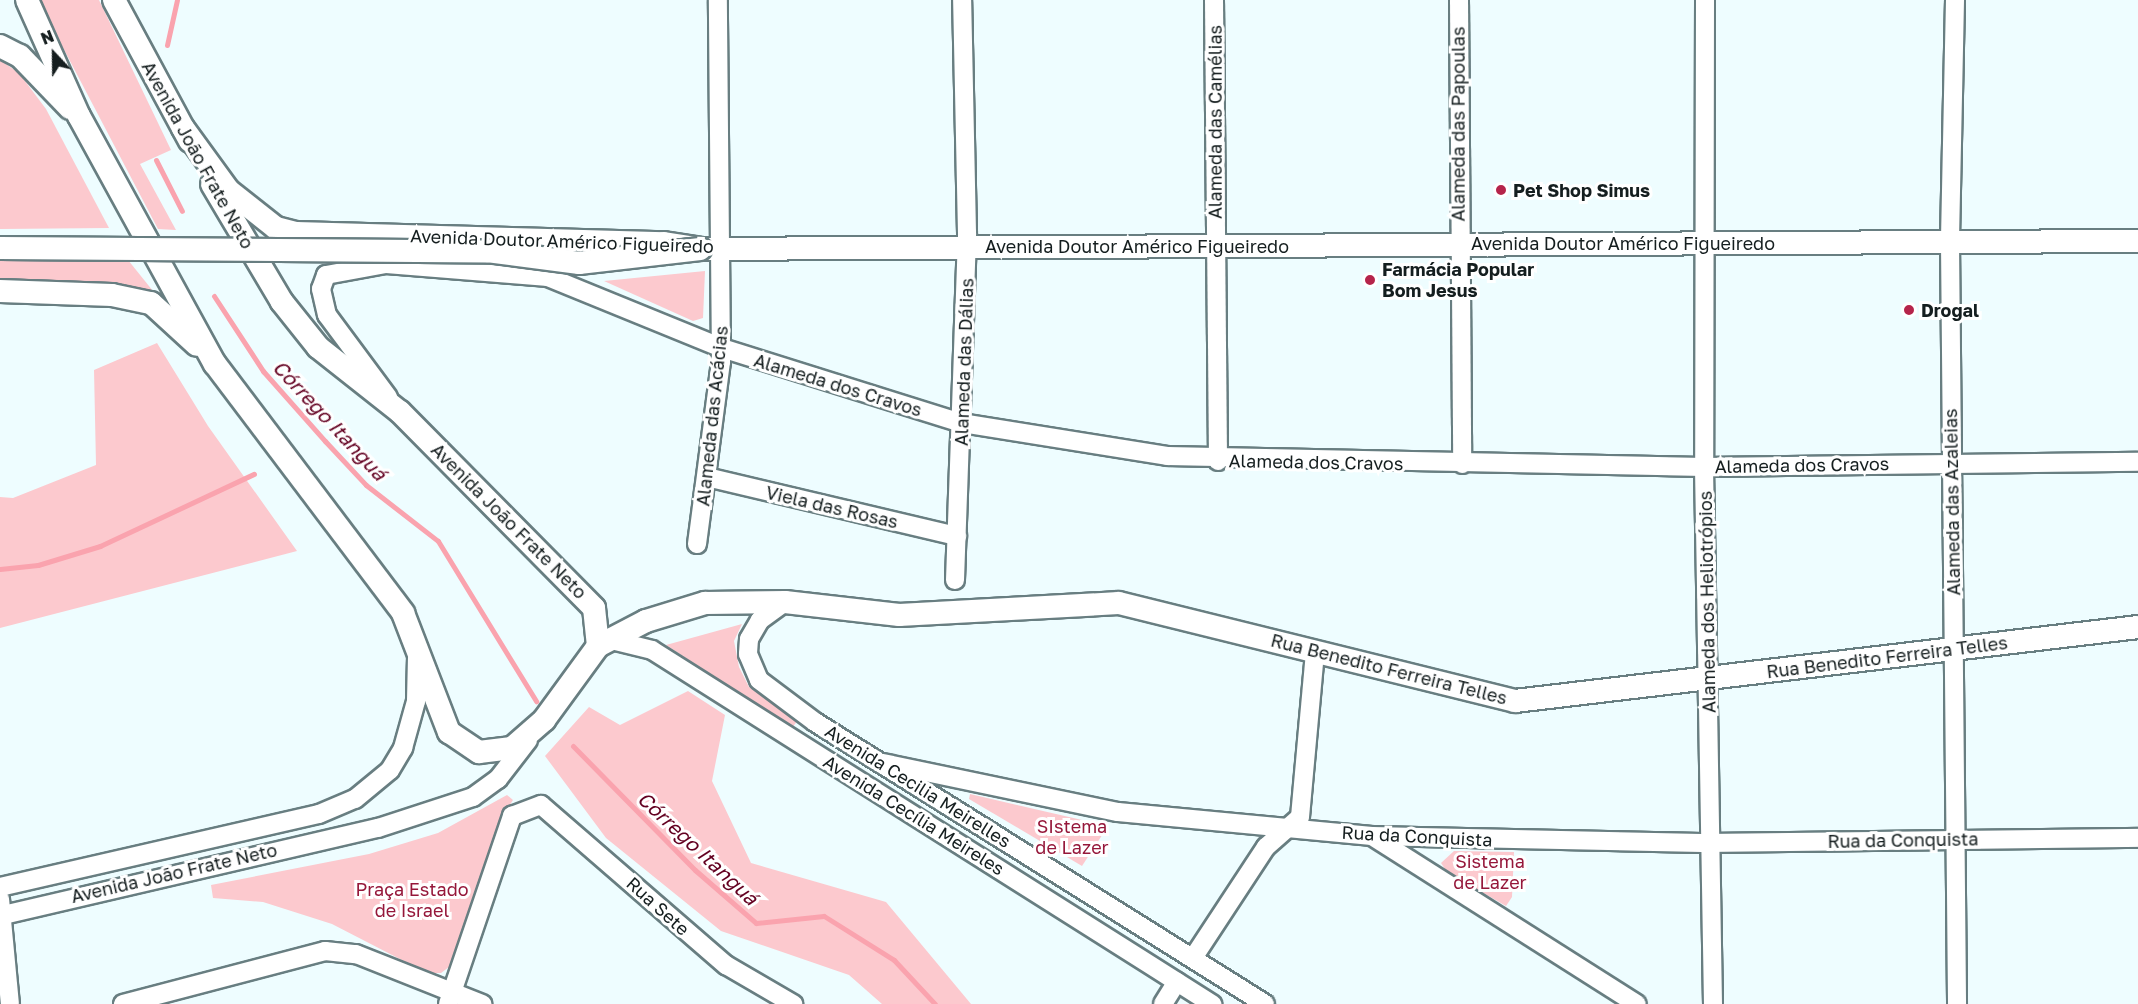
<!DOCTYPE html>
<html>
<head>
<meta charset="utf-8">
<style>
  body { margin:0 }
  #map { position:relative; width:2138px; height:1004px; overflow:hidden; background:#eefdff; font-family:"Golos Text",sans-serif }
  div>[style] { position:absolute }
  .green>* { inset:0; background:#fcc9ce }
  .stream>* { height:5px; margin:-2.5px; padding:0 2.5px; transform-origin:2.5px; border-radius:2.5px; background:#faa3ae }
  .roads { filter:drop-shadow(2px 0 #687e81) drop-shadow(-2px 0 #687e81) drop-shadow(0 2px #687e81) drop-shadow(0 -2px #687e81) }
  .minor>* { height:18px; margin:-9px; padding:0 9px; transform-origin:9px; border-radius:9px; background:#fff }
  .major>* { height:22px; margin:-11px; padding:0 11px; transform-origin:11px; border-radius:11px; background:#fff }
  .bridges { filter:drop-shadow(2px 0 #687e81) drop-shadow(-2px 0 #687e81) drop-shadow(0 2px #687e81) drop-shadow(0 -2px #687e81) }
  .major-bridge>* { height:22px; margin:-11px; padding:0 11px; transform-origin:11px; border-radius:11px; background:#fff }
  .dots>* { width:16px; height:16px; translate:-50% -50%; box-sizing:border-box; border:3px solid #fff; border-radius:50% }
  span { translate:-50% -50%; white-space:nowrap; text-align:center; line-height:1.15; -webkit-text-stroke:6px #fff; paint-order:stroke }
  .street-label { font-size:18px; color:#151e1f }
  .poi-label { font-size:18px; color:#151e1f; font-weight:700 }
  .left { translate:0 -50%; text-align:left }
  .park-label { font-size:18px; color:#95173a }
  .water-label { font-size:20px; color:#630021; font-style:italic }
  .north { position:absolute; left:24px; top:24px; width:60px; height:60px; -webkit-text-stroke:4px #fff; paint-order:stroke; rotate:338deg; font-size:16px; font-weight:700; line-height:24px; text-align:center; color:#151e1f }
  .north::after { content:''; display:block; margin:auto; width:21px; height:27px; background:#151e1f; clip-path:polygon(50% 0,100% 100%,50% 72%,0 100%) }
</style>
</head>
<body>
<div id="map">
  <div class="green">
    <i style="clip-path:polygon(38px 0,99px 0,171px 150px,140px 164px,176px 230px,158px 229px)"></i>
    <i style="clip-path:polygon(0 60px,19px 73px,46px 109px,109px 228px,0 229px)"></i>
    <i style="clip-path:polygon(124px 255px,157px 296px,0 285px,0 258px)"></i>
    <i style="clip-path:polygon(705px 271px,703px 318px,693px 321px,604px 281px)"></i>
    <i style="clip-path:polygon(157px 343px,208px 426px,297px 551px,0 628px,0 497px,13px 498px,96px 465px,94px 370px)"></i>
    <i style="clip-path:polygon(742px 624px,734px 641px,739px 667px,749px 687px,798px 720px,792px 728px,666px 645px)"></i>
    <i style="clip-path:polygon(688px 691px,725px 715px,712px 781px,751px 863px,886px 902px,971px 1004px,882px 1004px,849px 975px,721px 931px,606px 838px,545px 756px,589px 707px,620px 725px)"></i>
    <i style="clip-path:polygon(970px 794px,1108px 826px,1082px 866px,969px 799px)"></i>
    <i style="clip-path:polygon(507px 795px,513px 800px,498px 823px,449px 967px,441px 973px,427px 973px,332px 924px,263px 902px,213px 898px,211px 885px,369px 854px,438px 833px)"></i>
    <i style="clip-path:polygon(1454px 851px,1514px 852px,1512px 897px,1506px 906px,1447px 872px,1441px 863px)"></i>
  </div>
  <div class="stream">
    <i style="left:167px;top:45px;width:46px;rotate:-77.5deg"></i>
    <i style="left:156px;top:160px;width:57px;rotate:63deg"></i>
    <i style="left:214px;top:296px;width:90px;rotate:56.8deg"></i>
    <i style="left:263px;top:371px;width:94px;rotate:48.5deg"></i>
    <i style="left:325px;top:441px;width:60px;rotate:47deg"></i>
    <i style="left:366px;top:485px;width:91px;rotate:37.9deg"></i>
    <i style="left:438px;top:541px;width:188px;rotate:58.5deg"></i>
    <i style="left:0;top:569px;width:38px;rotate:-6deg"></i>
    <i style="left:38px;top:565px;width:65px;rotate:-17deg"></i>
    <i style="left:100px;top:546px;width:170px;rotate:-25.1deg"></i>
    <i style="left:573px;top:746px;width:174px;rotate:45.5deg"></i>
    <i style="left:695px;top:870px;width:81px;rotate:41deg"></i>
    <i style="left:756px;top:923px;width:68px;rotate:-5.9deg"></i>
    <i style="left:824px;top:916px;width:83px;rotate:32.2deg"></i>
    <i style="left:894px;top:960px;width:60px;rotate:47deg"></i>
  </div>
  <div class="roads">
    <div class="minor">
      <i style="left:1214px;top:0;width:461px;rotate:89.5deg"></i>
      <i style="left:1459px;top:0;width:464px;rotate:89.6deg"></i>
      <i style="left:1705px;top:0;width:467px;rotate:90.1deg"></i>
      <i style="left:1704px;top:467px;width:537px;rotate:89.04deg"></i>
      <i style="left:1955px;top:0;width:243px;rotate:91.2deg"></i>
      <i style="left:1950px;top:243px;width:761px;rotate:89.47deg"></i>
      <i style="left:388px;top:397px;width:102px;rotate:-126.6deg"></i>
      <i style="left:327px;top:315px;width:27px;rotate:-103deg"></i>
      <i style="left:321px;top:289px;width:15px;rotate:-70deg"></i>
      <i style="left:326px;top:275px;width:61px;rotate:-10.4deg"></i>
      <i style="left:386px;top:264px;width:163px;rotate:4.6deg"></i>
      <i style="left:548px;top:277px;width:188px;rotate:22.2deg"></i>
      <i style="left:722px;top:348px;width:251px;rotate:17.4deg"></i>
      <i style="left:962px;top:423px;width:208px;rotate:9.1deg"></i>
      <i style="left:1167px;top:456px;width:537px;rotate:1.17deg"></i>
      <i style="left:1704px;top:467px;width:434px;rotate:-0.7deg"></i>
      <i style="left:707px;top:477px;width:257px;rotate:13.3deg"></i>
      <i style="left:697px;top:544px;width:184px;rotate:-82.5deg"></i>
      <i style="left:721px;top:362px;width:362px;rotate:-90.5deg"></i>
      <i style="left:955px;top:580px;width:347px;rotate:-88deg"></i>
      <i style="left:967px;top:233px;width:233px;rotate:-91.2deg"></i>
      <i style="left:785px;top:602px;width:31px;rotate:144deg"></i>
      <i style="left:760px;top:620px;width:22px;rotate:120deg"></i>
      <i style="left:749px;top:639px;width:15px;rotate:94deg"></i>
      <i style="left:748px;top:654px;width:28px;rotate:67deg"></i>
      <i style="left:759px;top:680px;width:70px;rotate:36.9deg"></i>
      <i style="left:815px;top:722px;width:531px;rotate:32.07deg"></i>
      <i style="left:611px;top:640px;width:42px;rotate:13.7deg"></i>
      <i style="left:652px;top:650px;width:663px;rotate:32.3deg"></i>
      <i style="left:883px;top:763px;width:240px;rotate:11.8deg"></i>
      <i style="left:1118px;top:812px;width:255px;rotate:5.4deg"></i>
      <i style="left:1372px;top:836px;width:342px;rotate:1.2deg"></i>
      <i style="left:1714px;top:843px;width:424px;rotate:-0.7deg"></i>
      <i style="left:1375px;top:838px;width:310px;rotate:32.4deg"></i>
      <i style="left:0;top:887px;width:327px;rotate:-12.9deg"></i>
      <i style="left:319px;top:814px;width:39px;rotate:-23deg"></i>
      <i style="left:355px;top:799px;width:45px;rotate:-39.6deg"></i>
      <i style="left:390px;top:770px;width:26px;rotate:-59deg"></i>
      <i style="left:403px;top:748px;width:49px;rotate:-74.5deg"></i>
      <i style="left:416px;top:701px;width:43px;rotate:-88.7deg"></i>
      <i style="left:0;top:899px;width:105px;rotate:84.6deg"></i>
      <i style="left:3px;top:915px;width:385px;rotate:-13.1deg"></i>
      <i style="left:378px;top:828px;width:100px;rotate:-18.1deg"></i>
      <i style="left:473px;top:797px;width:31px;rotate:-36deg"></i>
      <i style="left:498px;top:779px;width:49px;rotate:-52.4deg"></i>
      <i style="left:1193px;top:958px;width:133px;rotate:-56.7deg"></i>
      <i style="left:1266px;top:847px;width:45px;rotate:-41.4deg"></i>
      <i style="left:1300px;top:817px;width:167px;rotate:-84.8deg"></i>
      <i style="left:123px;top:1004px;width:209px;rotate:-14.7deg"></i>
      <i style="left:325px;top:951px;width:31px;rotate:6deg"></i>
      <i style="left:356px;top:954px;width:136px;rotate:21.6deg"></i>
      <i style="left:448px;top:1004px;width:199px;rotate:-71.2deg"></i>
      <i style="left:512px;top:816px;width:31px;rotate:-21deg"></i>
      <i style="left:541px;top:805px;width:245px;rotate:40.9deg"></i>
      <i style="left:726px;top:965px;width:78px;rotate:30.2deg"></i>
      <i style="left:1163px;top:1004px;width:26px;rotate:-58deg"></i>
    </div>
    <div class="major">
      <i style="left:27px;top:0;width:127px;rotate:65.9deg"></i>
      <i style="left:79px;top:116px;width:283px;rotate:61.3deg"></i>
      <i style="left:215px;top:364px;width:312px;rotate:52.9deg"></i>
      <i style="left:403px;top:613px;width:128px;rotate:68.9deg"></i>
      <i style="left:449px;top:732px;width:36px;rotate:34deg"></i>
      <i style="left:479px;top:752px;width:33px;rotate:-7deg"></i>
      <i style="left:512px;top:748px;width:43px;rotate:-41.2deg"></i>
      <i style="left:544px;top:720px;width:92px;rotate:-53.9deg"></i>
      <i style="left:598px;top:646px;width:38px;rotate:-96deg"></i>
      <i style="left:594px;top:608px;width:276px;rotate:-134.7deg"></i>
      <i style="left:400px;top:412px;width:105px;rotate:-141.6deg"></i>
      <i style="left:318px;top:347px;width:58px;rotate:-128.7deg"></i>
      <i style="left:282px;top:302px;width:137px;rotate:-120.7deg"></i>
      <i style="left:114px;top:0;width:160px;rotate:61.7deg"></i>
      <i style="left:0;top:46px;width:22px;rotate:27deg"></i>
      <i style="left:20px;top:56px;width:72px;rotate:46.1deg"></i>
      <i style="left:183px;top:128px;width:77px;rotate:54deg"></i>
      <i style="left:228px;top:190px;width:61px;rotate:38.4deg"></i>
      <i style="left:276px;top:228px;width:21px;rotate:14deg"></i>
      <i style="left:296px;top:233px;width:368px;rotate:1.6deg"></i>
      <i style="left:664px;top:243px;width:36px;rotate:9deg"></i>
      <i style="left:700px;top:249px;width:1438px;rotate:-0.32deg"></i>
      <i style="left:0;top:291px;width:112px;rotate:2deg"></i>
      <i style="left:112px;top:295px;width:40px;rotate:12deg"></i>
      <i style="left:151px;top:303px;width:62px;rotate:42.4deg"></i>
      <i style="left:598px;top:646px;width:54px;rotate:-27.5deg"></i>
      <i style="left:646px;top:621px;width:62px;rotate:-17deg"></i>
      <i style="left:705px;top:603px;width:80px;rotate:-0.7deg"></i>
      <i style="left:785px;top:602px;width:115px;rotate:6.5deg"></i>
      <i style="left:899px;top:615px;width:220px;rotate:-3.1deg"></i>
      <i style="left:1119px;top:603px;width:408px;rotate:13.9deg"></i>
      <i style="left:1515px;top:701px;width:627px;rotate:-6.77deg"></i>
    </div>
  </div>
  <div class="bridges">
    <div class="major-bridge">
      <i style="left:0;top:248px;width:487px;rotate:0.4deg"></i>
      <i style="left:487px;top:251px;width:93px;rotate:7.4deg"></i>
      <i style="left:579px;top:263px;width:122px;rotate:-6.6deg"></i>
    </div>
  </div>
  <div class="dots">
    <i style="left:1501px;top:190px;background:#b5244b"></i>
    <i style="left:1370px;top:280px;background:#b5244b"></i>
    <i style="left:1909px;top:310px;background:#b5244b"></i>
  </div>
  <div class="street-label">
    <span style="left:1215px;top:122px;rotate:-90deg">Alameda das Camélias</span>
    <span style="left:1458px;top:124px;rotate:-90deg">Alameda das Papoulas</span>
    <span style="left:198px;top:155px;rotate:61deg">Avenida João Frate Neto</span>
    <span style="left:562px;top:241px;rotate:2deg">Avenida Doutor Américo Figueiredo</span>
    <span style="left:1623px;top:243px">Avenida Doutor Américo Figueiredo</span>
    <span style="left:1137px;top:246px">Avenida Doutor Américo Figueiredo</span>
    <span style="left:964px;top:362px;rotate:-88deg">Alameda das Dálias</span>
    <span style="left:838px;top:385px;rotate:17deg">Alameda dos Cravos</span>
    <span style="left:712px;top:416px;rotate:-84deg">Alameda das Acácias</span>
    <span style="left:1316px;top:462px;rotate:1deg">Alameda dos Cravos</span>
    <span style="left:1802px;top:465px;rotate:-1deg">Alameda dos Cravos</span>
    <span style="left:1952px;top:502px;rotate:-91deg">Alameda das Azaleias</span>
    <span style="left:832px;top:507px;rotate:13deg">Viela das Rosas</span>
    <span style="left:509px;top:521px;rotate:45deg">Avenida João Frate Neto</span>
    <span style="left:1707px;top:602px;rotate:-91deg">Alameda dos Heliotrópios</span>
    <span style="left:1887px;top:657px;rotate:-7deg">Rua Benedito Ferreira Telles</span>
    <span style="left:1389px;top:669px;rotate:14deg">Rua Benedito Ferreira Telles</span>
    <span style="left:918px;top:786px;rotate:32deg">Avenida Cecilia Meirelles</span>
    <span style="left:914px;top:815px;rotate:32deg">Avenida Cecília Meireles</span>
    <span style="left:1417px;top:836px;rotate:3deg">Rua da Conquista</span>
    <span style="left:1903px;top:840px;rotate:-1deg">Rua da Conquista</span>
    <span style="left:174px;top:873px;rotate:-13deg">Avenida João Frate Neto</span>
    <span style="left:658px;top:906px;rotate:42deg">Rua Sete</span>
  </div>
  <div class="poi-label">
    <span class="left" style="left:1513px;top:190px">Pet Shop Simus</span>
    <span class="left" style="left:1382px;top:280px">Farmácia Popular<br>Bom Jesus</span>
    <span class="left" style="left:1921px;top:310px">Drogal</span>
  </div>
  <div class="park-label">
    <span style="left:1072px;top:837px">SIstema<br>de Lazer</span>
    <span style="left:1490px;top:872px">Sistema<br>de Lazer</span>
    <span style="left:412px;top:900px">Praça Estado<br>de Israel</span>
  </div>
  <div class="water-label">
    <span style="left:330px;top:420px;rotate:47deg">Córrego Itanguá</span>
    <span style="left:698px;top:848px;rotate:43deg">Córrego Itanguá</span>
  </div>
  <div class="north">N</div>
</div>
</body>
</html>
